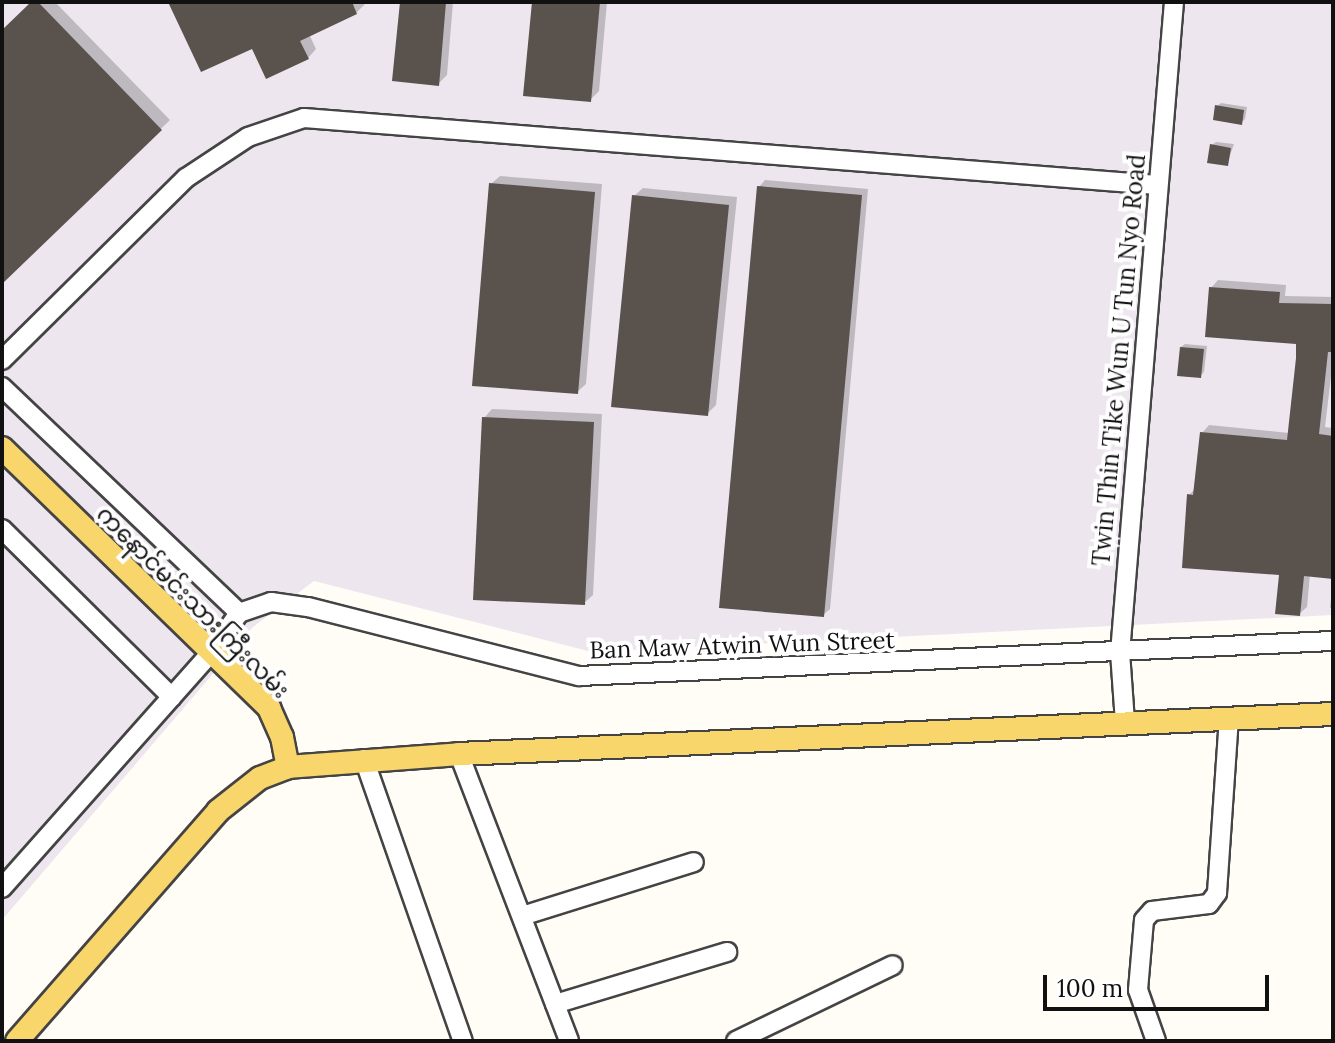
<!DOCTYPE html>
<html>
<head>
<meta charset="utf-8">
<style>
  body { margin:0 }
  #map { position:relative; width:1335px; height:1043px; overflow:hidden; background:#fffdf5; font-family:Lora,"Noto Sans Myanmar",serif }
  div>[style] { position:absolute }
  .industrial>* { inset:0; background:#eee6ef }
  .shadow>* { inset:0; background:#0003 }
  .building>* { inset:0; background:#5a524d }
  .roads { filter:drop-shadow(2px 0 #444) drop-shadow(-2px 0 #444) drop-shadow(0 2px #444) drop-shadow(0 -2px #444) }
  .minor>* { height:18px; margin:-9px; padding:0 9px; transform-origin:9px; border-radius:9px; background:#fff }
  .major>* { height:22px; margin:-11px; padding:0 11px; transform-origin:11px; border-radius:11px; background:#f9d66b }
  span { translate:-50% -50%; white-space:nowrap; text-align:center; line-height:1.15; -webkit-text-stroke:8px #fff; paint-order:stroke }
  .street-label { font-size:24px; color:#111 }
  .frame { position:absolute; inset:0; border:4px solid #111; pointer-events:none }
  .scale { position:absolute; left:1043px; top:975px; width:226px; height:36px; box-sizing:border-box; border:4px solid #111; border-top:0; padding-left:10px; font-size:24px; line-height:28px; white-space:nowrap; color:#111; -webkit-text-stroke:6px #fff; paint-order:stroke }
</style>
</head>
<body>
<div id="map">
  <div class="industrial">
    <i style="clip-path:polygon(2px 2px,1333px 2px,1333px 615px,592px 652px,314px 581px,253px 627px,2px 920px)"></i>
  </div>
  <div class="shadow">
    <i style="clip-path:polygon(34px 2px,55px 2px,170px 120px,6px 278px,2px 274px,2px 33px)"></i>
    <i style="clip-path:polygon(170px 2px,364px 2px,365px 4px,356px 13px,309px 34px,316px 49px,308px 58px,253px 46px)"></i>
    <i style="clip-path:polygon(402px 2px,453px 2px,447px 75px,438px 84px)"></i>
    <i style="clip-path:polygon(534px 2px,607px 2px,599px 91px,590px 100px)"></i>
    <i style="clip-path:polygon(1221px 103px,1247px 107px,1245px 119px,1241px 123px,1217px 106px)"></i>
    <i style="clip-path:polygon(1216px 142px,1234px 144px,1227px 164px,1212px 145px)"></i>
    <i style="clip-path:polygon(500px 176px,602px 184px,586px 384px,577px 392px,491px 184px)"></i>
    <i style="clip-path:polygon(765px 180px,868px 189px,830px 609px,823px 615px,759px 187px)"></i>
    <i style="clip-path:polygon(643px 188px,737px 197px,716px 405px,707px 414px,634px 196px)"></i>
    <i style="clip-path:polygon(1218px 280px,1286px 285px,1285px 296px,1333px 297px,1333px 360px,1325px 427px,1333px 428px,1333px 577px,1310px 574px,1307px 607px,1299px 614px,1281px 573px,1189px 495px,1196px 488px,1202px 433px,1209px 425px,1289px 433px,1299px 342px,1211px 288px)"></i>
    <i style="clip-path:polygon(1185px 344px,1207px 346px,1204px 372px,1200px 376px,1181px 347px)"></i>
    <i style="clip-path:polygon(492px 409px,602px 414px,593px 595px,584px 603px,484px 418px)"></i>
    <i style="clip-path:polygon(1333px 580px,1333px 608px,1330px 608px)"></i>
  </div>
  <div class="building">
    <i style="clip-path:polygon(31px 2px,38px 2px,162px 130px,2px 284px,2px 30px)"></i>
    <i style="clip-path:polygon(168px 2px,352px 2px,357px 14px,300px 41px,309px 59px,266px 79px,252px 49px,201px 72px)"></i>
    <i style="clip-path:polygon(400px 2px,446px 2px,439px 86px,392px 81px)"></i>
    <i style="clip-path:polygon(532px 2px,600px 2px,591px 102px,523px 96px)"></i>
    <i style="clip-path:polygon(1215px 105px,1244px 110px,1242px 125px,1213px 120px)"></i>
    <i style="clip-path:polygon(1210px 144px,1231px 148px,1228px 166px,1207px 163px)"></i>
    <i style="clip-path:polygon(489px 183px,595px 192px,578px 394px,472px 386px)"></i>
    <i style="clip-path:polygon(757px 186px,862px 195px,824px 617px,719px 608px)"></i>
    <i style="clip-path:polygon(632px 195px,729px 205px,708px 416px,611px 407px)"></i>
    <i style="clip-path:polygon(1209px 287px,1280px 292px,1279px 303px,1333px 304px,1331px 352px,1328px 352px,1319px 434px,1333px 436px,1333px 579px,1304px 576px,1300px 616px,1275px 614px,1279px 575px,1182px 568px,1187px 494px,1193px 495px,1200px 432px,1287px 440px,1296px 358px,1296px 344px,1205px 337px)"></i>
    <i style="clip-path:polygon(1180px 347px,1204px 349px,1201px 378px,1177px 376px)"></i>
    <i style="clip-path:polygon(482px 417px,594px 422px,585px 605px,473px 600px)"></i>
  </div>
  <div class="roads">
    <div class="minor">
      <i style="left:2px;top:360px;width:259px;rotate:-44.7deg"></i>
      <i style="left:186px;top:178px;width:74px;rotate:-33.5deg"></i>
      <i style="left:248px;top:137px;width:59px;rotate:-18.7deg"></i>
      <i style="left:304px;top:118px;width:856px;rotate:4.49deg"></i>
      <i style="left:2px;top:387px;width:327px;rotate:43.6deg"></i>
      <i style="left:2px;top:529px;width:239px;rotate:44.7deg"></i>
      <i style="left:1125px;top:722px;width:69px;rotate:-94.1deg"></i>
      <i style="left:1120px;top:653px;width:653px;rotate:-85.26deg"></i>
      <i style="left:459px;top:754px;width:307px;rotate:69deg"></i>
      <i style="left:364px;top:759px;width:299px;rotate:70.7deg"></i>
      <i style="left:2px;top:888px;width:313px;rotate:-48.4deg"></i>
      <i style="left:210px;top:654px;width:50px;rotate:-54.7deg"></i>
      <i style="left:239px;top:613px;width:34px;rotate:-19deg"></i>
      <i style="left:271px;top:602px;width:37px;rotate:8deg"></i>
      <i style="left:308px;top:607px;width:280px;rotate:14.3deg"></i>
      <i style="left:579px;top:676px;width:755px;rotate:-2.66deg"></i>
      <i style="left:522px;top:916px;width:180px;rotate:-17.4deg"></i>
      <i style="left:555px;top:1004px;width:180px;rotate:-16.8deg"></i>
      <i style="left:736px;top:1041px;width:174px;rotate:-25.8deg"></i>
      <i style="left:1156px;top:1041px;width:54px;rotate:-109.4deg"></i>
      <i style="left:1138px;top:990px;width:70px;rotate:-85.1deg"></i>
      <i style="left:1144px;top:920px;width:12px;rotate:-48deg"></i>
      <i style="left:1152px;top:911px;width:57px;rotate:-7deg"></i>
      <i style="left:1209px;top:904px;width:14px;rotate:-54deg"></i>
      <i style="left:1217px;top:893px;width:175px;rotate:-86.1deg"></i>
    </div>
    <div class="major">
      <i style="left:2px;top:448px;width:373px;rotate:44.2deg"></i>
      <i style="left:269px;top:708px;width:32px;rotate:66deg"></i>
      <i style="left:282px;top:737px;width:31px;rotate:79deg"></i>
      <i style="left:17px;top:1041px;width:305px;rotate:-48.8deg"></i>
      <i style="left:218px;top:811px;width:53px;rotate:-38.2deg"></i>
      <i style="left:260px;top:778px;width:30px;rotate:-21deg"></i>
      <i style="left:288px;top:767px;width:171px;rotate:-4.3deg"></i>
      <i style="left:459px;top:754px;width:875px;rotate:-2.62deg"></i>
    </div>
  </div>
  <div class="street-label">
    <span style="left:1119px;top:360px;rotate:-85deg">Twin Thin Tike Wun U Tun Nyo Road</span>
    <span style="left:193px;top:602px;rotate:45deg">ကနောင်မင်းသားကြီးလမ်း</span>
    <span style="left:742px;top:645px;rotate:-2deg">Ban Maw Atwin Wun Street</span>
  </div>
  <div class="frame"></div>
  <div class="scale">100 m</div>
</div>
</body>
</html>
